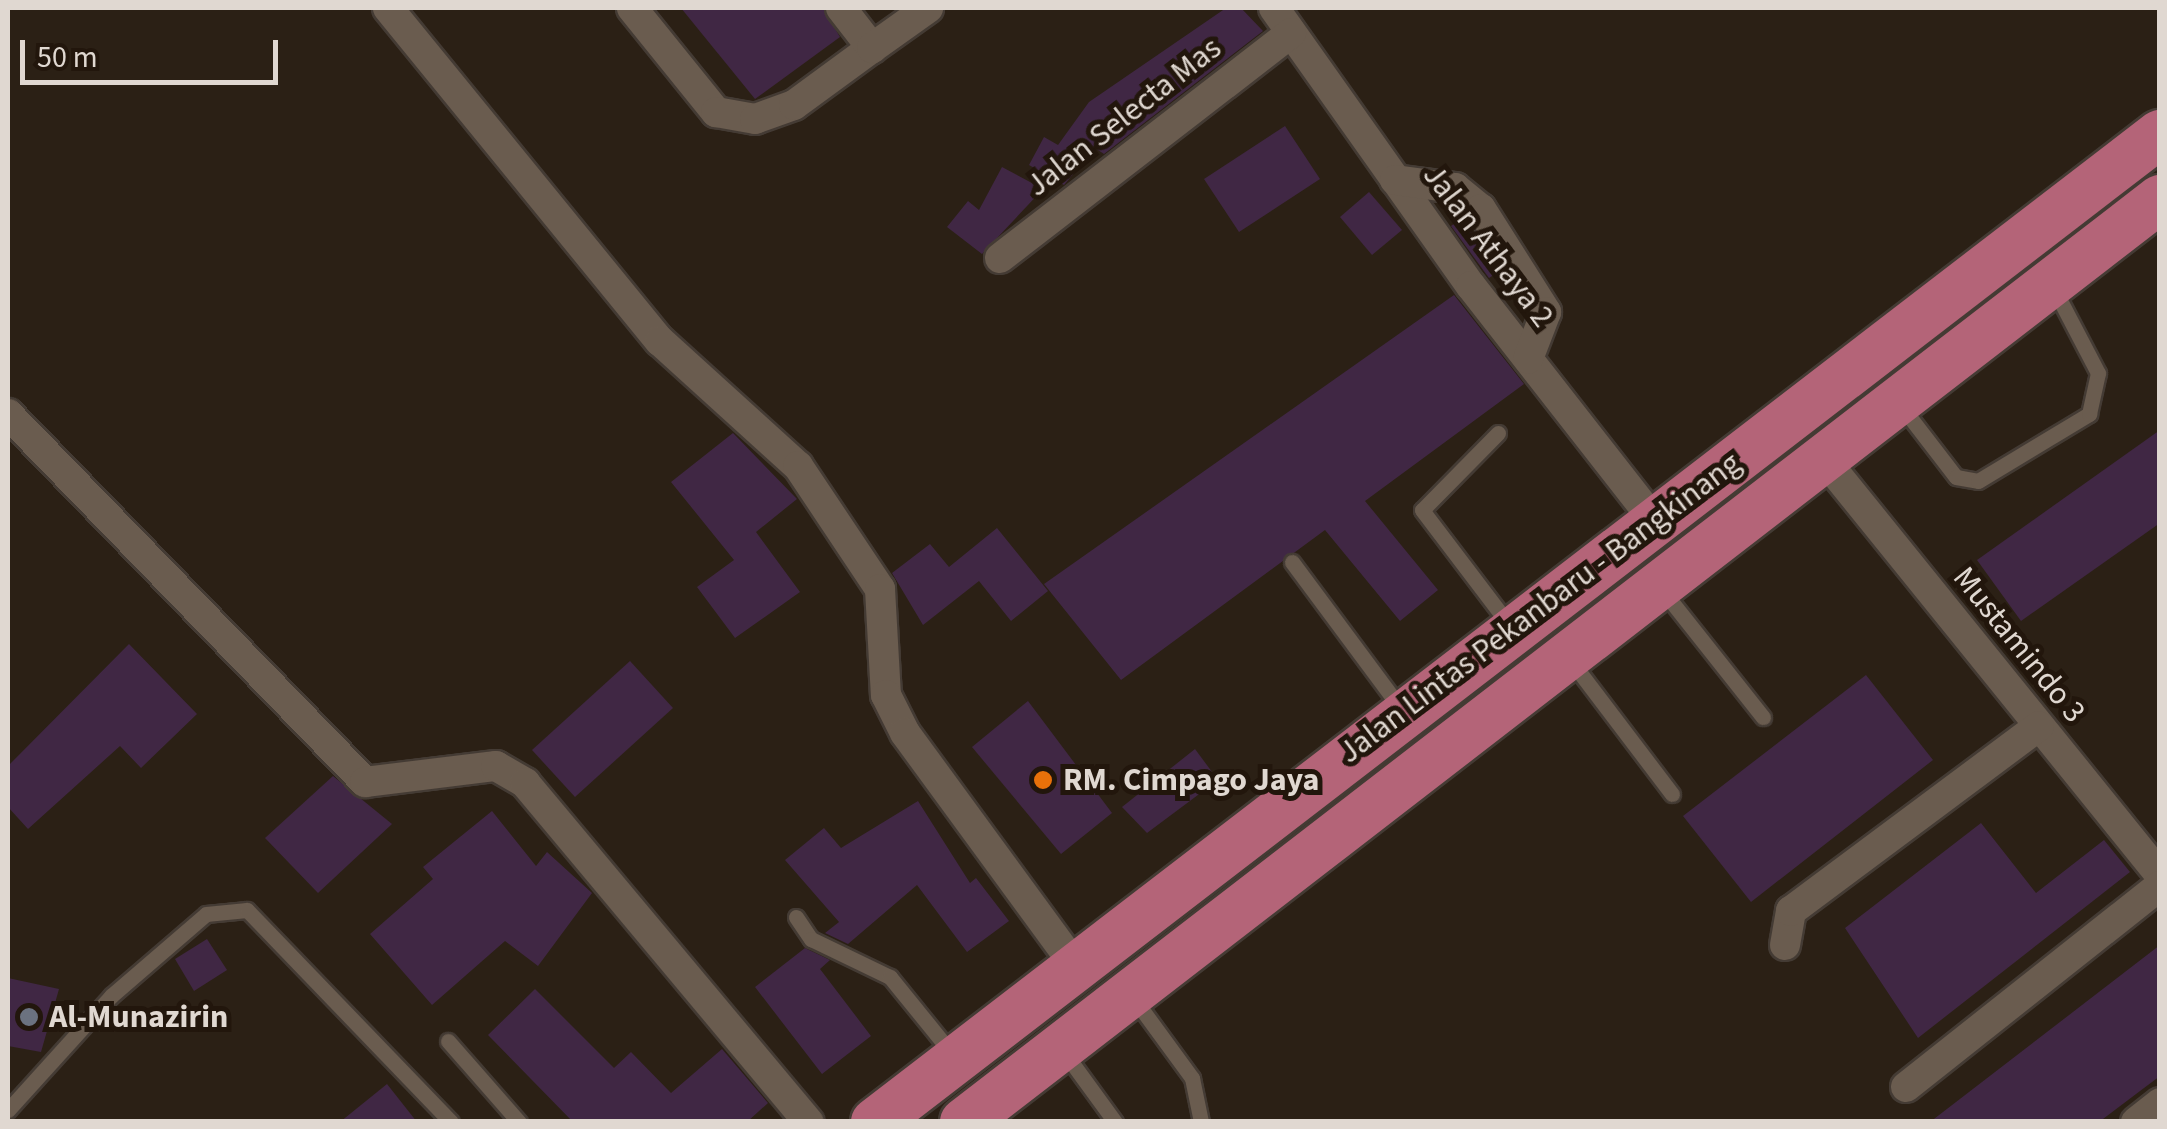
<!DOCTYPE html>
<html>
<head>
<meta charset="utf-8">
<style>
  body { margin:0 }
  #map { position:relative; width:2167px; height:1129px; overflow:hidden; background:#2b2015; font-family:"Source Sans 3",sans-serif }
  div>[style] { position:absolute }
  .building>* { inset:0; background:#402744 }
  .roads { filter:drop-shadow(2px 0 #443b34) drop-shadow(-2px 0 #443b34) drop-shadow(0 2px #443b34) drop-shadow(0 -2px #443b34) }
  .service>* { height:15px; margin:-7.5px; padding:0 7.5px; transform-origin:7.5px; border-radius:7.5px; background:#6a5c4f }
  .minor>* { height:30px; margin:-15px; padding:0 15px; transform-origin:15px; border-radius:15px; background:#6a5c4f }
  .trunk>* { height:48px; margin:-24px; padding:0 24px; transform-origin:24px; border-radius:24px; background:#b46478 }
  .dots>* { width:28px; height:28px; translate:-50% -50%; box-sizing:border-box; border:5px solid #22160c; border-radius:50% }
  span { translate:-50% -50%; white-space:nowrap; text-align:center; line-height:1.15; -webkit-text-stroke:10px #22160c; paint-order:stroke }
  .street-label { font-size:32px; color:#e0d8d1 }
  .poi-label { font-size:32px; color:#e0d8d1; font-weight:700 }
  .left { translate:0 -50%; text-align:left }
  .frame { position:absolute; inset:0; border:10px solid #e0d8d1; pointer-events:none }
  .scale { position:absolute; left:20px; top:40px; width:258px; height:45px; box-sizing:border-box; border:5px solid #e0d8d1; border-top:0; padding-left:12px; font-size:30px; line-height:35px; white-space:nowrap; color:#e0d8d1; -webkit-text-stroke:8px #22160c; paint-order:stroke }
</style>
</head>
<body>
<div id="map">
  <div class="building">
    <i style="clip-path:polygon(681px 8px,823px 8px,840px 37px,755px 99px)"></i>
    <i style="clip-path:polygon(1226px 8px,1241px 8px,1263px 31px,1104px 154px,1095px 148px,1064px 185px,1029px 165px,1044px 137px,1058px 145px,1089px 102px)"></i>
    <i style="clip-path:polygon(1285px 126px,1320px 179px,1239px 232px,1204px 179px)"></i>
    <i style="clip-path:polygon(1002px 167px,1043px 189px,982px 254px,947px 227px,968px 201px,979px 210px)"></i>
    <i style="clip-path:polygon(1369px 192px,1402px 230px,1372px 255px,1340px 217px)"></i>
    <i style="clip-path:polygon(1462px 218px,1498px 272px,1489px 278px,1451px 226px)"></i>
    <i style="clip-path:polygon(1454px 295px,1524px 384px,1365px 501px,1438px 590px,1400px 621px,1325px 530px,1121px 680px,1044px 584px)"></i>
    <i style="clip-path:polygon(2160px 430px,2160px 523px,2021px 621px,1977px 560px)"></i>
    <i style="clip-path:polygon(733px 433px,797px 499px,756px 532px,800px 592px,735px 638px,697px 587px,734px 560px,671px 482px)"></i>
    <i style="clip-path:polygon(997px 528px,1048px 591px,1011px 621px,979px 581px,923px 625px,892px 573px,930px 544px,949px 567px)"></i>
    <i style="clip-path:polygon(129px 644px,197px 714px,141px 768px,120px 746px,28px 829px,8px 807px,8px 766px)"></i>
    <i style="clip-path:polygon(630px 661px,673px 708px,575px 797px,532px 750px)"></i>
    <i style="clip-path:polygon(1866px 675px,1933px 760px,1751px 902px,1683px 816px)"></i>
    <i style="clip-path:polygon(1028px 701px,1112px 813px,1061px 854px,972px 747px)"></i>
    <i style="clip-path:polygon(1195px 749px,1218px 780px,1147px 833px,1122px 807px)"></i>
    <i style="clip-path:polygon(333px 776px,392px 824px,318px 893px,265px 838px)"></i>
    <i style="clip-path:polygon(918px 801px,970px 883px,976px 878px,1009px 921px,967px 952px,917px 885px,848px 944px,825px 933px,839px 922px,785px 860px,824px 828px,841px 848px)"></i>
    <i style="clip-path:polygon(492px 811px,536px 866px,547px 852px,592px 893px,538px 966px,505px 941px,432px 1005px,370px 934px,433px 879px,423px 867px)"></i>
    <i style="clip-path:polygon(1981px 823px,2036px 893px,2104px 840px,2130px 872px,1918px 1038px,1845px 928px)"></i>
    <i style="clip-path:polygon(207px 939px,227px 970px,194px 991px,175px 959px)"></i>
    <i style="clip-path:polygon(2160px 945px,2160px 1076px,2144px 1088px,2099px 1122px,1930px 1122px)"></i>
    <i style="clip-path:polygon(805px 948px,830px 960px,820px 969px,871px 1036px,822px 1074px,755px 987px)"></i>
    <i style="clip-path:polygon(8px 978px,59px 989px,41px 1052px,8px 1046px)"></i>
    <i style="clip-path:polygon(535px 989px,614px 1068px,631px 1052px,671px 1093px,722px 1049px,768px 1103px,747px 1122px,573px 1122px,488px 1035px)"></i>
    <i style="clip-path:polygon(387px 1084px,417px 1122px,340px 1122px)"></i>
  </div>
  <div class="roads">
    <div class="service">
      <i style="left:1902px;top:407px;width:88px;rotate:52.4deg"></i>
      <i style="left:1956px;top:477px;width:22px;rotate:10deg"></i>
      <i style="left:1978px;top:481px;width:130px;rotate:-31.1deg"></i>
      <i style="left:2089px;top:414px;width:42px;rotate:-77.6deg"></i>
      <i style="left:2098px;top:373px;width:97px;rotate:-117.6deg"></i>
      <i style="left:1498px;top:433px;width:108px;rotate:134.6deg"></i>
      <i style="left:1422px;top:510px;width:146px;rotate:52.8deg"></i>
      <i style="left:1292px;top:562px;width:183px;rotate:53.4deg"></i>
      <i style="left:1663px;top:591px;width:161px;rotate:51.6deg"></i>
      <i style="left:1571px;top:661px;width:167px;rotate:52.8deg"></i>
      <i style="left:796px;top:917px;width:27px;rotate:56deg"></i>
      <i style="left:811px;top:939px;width:88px;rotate:25.7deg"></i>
      <i style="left:890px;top:977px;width:102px;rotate:51deg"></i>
      <i style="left:1132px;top:996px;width:102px;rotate:53.8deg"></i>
      <i style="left:1192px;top:1078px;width:45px;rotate:78.4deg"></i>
      <i style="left:448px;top:1041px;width:108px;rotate:48.8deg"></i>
      <i style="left:1064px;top:1052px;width:87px;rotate:53.9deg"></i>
      <i style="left:8px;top:1110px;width:154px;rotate:-47.9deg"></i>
      <i style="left:111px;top:996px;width:125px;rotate:-40.8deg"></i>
      <i style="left:206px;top:914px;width:41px;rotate:-5.6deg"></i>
      <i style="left:247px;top:910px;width:294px;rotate:46.1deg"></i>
    </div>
    <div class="minor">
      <i style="left:388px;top:8px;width:430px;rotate:50.8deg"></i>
      <i style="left:660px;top:341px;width:186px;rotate:42.2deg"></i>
      <i style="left:798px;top:466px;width:148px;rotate:56.3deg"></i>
      <i style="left:880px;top:589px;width:106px;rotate:86.8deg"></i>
      <i style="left:886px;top:695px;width:42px;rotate:63.4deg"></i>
      <i style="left:905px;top:733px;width:293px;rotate:53.8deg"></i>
      <i style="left:632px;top:8px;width:134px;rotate:51.1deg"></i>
      <i style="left:716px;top:112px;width:40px;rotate:10deg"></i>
      <i style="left:755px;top:119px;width:41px;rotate:-19.7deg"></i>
      <i style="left:794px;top:105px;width:97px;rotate:-36.2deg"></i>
      <i style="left:841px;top:8px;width:51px;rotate:52.2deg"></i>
      <i style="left:872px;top:48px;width:69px;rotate:-35.5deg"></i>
      <i style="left:1274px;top:8px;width:341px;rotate:54.7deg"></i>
      <i style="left:1471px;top:286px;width:297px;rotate:52deg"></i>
      <i style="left:1395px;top:180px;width:61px;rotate:7.6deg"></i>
      <i style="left:1455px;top:188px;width:33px;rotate:39deg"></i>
      <i style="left:1481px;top:209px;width:122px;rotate:57.7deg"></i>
      <i style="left:1546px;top:312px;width:50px;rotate:111deg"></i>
      <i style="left:1000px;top:258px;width:368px;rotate:-37.7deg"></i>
      <i style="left:8px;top:414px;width:513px;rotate:45.87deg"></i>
      <i style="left:365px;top:782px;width:132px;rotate:-7deg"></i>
      <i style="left:496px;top:766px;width:34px;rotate:30deg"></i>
      <i style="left:525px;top:783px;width:442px;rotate:50.1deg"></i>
      <i style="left:1824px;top:459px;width:535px;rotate:51.07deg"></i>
      <i style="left:1785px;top:945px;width:35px;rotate:-80deg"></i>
      <i style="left:1791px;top:911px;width:309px;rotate:-36.7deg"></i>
      <i style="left:1906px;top:1087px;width:324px;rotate:-38.4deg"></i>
      <i style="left:2136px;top:1122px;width:31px;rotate:-38deg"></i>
    </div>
    <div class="trunk">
      <i style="left:875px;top:1122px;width:1621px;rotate:-37.56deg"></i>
      <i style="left:964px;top:1122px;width:1511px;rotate:-37.66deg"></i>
    </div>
  </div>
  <div class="dots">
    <i style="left:1043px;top:780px;background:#e8710a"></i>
    <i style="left:29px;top:1017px;background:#6b7280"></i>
  </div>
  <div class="street-label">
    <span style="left:1124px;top:117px;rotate:-38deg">Jalan Selecta Mas</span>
    <span style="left:1488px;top:246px;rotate:53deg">Jalan Athaya 2</span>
    <span style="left:1540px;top:608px;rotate:-37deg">Jalan Lintas Pekanbaru - Bangkinang</span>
    <span style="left:2019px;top:645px;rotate:51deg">Mustamindo 3</span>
  </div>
  <div class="poi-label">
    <span class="left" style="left:1063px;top:780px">RM. Cimpago Jaya</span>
    <span class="left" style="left:49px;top:1017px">Al-Munazirin</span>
  </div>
  <div class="frame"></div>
  <div class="scale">50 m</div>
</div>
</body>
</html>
